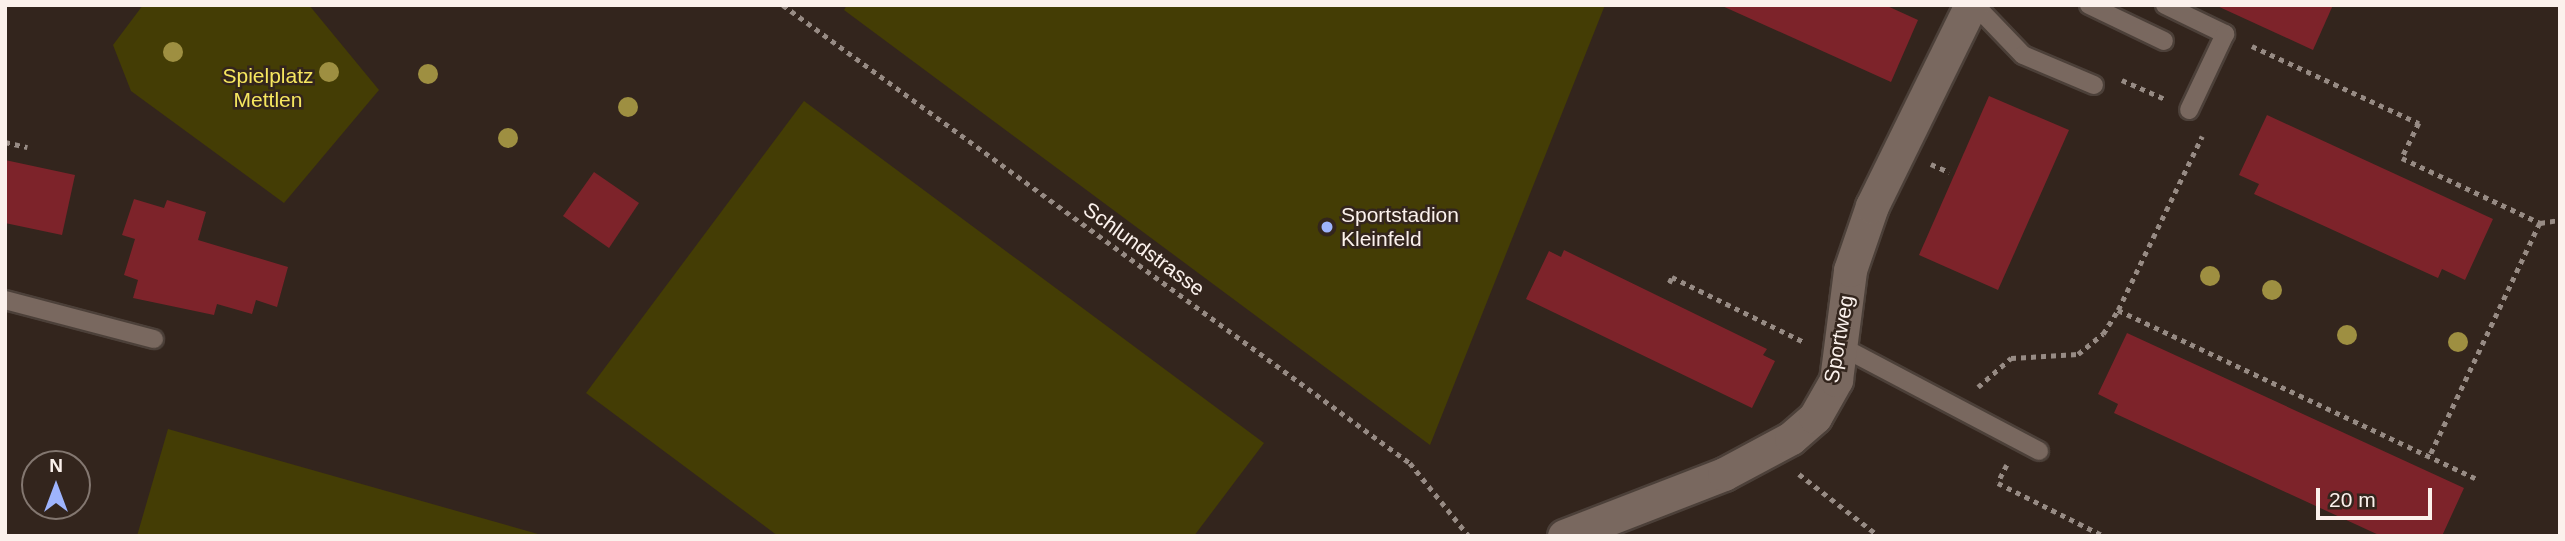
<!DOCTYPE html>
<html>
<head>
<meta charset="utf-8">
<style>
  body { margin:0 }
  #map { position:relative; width:2565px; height:541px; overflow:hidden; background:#33251d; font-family:Helvetica,sans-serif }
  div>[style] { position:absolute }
  .green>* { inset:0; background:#443d05 }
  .building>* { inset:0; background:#7d232a }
  .path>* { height:4.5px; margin-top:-2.25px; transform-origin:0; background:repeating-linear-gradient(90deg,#978b84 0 5px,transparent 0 10px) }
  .roads { filter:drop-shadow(2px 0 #4c4039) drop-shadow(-2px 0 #4c4039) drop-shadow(0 2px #4c4039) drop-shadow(0 -2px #4c4039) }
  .lane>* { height:18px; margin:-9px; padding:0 9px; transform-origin:9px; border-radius:9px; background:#79685f }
  .street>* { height:33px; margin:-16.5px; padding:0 16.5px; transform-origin:16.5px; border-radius:16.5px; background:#79685f }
  .trees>* { width:20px; height:20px; margin:-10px; border-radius:50%; background:#9e8f41 }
  .dots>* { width:19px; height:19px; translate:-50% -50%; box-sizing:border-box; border:4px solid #33251d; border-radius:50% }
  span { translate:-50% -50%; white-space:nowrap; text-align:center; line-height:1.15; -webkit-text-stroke:5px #33251d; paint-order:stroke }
  .park-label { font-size:21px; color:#f6e65f }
  .poi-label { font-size:21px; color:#fbf1ec }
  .left { translate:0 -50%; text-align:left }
  .street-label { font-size:21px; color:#fbf1ec }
  .frame { position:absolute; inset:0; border:7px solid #fbf1ec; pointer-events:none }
  .north { position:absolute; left:21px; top:450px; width:70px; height:70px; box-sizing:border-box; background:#33251d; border:2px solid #837770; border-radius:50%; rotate:0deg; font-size:19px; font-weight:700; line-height:28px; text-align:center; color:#fbf1ec }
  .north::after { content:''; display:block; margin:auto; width:24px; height:32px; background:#9eb4fd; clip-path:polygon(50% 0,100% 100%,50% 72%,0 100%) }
  .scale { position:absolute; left:2316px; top:488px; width:116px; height:32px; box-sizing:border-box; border:4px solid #fbf1ec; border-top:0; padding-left:9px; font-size:21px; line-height:24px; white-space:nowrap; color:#fbf1ec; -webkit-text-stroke:5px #33251d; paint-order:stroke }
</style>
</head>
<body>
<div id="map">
  <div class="green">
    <i style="clip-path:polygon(143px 5px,309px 5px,379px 90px,284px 203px,131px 91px,113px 45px)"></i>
    <i style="clip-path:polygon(847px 5px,1605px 5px,1430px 445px,844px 10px)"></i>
    <i style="clip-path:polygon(804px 101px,1264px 443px,1194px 536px,778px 536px,586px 393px)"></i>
    <i style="clip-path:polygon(168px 429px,545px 536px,137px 536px)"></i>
  </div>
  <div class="building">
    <i style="clip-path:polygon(1720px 5px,1885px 5px,1918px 20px,1891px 82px)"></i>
    <i style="clip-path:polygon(2215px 5px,2333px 5px,2313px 50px)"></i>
    <i style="clip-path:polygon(1989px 96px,2069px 130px,1998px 290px,1919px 255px)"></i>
    <i style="clip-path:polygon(2267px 115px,2493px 219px,2465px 280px,2442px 269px,2438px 278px,2254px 194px,2259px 184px,2239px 175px)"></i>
    <i style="clip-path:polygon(5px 160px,75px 175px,62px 235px,5px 223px)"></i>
    <i style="clip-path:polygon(594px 172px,639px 203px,609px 248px,563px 216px)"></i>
    <i style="clip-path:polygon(134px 199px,164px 208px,167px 200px,206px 212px,198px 240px,288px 267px,277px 307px,256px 300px,252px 314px,217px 304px,214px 315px,133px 298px,138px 280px,124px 275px,135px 239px,122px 235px)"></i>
    <i style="clip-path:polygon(1564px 250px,1767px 349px,1763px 355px,1775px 361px,1752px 408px,1526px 299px,1549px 251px,1561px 257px)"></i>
    <i style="clip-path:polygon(2127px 333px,2464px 488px,2442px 536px,2381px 536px,2114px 413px,2118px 404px,2098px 394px)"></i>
  </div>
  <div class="path">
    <i style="left:783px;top:5px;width:776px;rotate:36.15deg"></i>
    <i style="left:1410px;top:463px;width:94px;rotate:51.1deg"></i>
    <i style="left:2252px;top:46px;width:184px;rotate:24.8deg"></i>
    <i style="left:2419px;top:123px;width:39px;rotate:116deg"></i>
    <i style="left:2402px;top:158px;width:153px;rotate:25.2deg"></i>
    <i style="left:2540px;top:223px;width:258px;rotate:115.3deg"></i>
    <i style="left:2122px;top:80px;width:47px;rotate:23.8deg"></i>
    <i style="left:5px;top:142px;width:23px;rotate:13deg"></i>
    <i style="left:1931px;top:164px;width:20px;rotate:24deg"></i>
    <i style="left:2540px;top:223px;width:20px;rotate:-9deg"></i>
    <i style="left:1669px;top:283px;width:7px;rotate:-63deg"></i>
    <i style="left:1672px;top:277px;width:149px;rotate:26.2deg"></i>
    <i style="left:2118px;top:310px;width:193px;rotate:-64.2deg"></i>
    <i style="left:1978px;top:387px;width:44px;rotate:-41.3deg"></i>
    <i style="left:2011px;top:358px;width:67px;rotate:-3.4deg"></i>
    <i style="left:2078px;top:354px;width:32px;rotate:-39deg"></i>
    <i style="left:2103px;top:334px;width:28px;rotate:-58deg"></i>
    <i style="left:2118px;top:310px;width:395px;rotate:25.2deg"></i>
    <i style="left:2007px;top:465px;width:20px;rotate:117deg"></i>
    <i style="left:1998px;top:483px;width:119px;rotate:26.6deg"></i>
    <i style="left:1799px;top:474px;width:101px;rotate:37.8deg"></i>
  </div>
  <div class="roads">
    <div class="lane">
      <i style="left:1975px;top:5px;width:69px;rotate:46.2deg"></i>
      <i style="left:2023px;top:55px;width:77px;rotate:22.9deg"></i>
      <i style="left:2089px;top:5px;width:83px;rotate:25.6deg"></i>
      <i style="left:2165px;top:5px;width:67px;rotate:25.8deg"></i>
      <i style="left:2225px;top:34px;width:84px;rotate:115.3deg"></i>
      <i style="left:5px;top:300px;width:154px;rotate:14.7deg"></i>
      <i style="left:1840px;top:346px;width:225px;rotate:27.8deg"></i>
    </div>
    <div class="street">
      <i style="left:1564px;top:536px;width:172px;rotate:-21.2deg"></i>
      <i style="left:1724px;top:474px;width:76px;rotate:-28.2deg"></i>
      <i style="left:1791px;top:438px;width:32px;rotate:-41deg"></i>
      <i style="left:1815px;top:417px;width:43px;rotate:-60.4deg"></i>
      <i style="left:1836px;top:380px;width:111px;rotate:-82.7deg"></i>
      <i style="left:1850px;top:270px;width:68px;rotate:-71deg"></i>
      <i style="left:1872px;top:206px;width:224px;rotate:-63.8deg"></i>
    </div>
  </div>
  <div class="trees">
    <i style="left:173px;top:52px"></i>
    <i style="left:329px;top:72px"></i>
    <i style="left:428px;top:74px"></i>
    <i style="left:628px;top:107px"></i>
    <i style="left:508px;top:138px"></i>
    <i style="left:2210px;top:276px"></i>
    <i style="left:2272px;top:290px"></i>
    <i style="left:2347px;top:335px"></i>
    <i style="left:2458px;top:342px"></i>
  </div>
  <div class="dots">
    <i style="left:1327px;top:227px;background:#9eb4fd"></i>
  </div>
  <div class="park-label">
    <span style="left:268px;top:88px">Spielplatz<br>Mettlen</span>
  </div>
  <div class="poi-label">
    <span class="left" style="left:1341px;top:227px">Sportstadion<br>Kleinfeld</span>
  </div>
  <div class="street-label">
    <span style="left:1144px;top:249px;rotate:36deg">Schlundstrasse</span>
    <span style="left:1839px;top:339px;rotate:-80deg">Sportweg</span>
  </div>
  <div class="frame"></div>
  <div class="north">N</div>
  <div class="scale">20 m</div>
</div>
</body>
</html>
